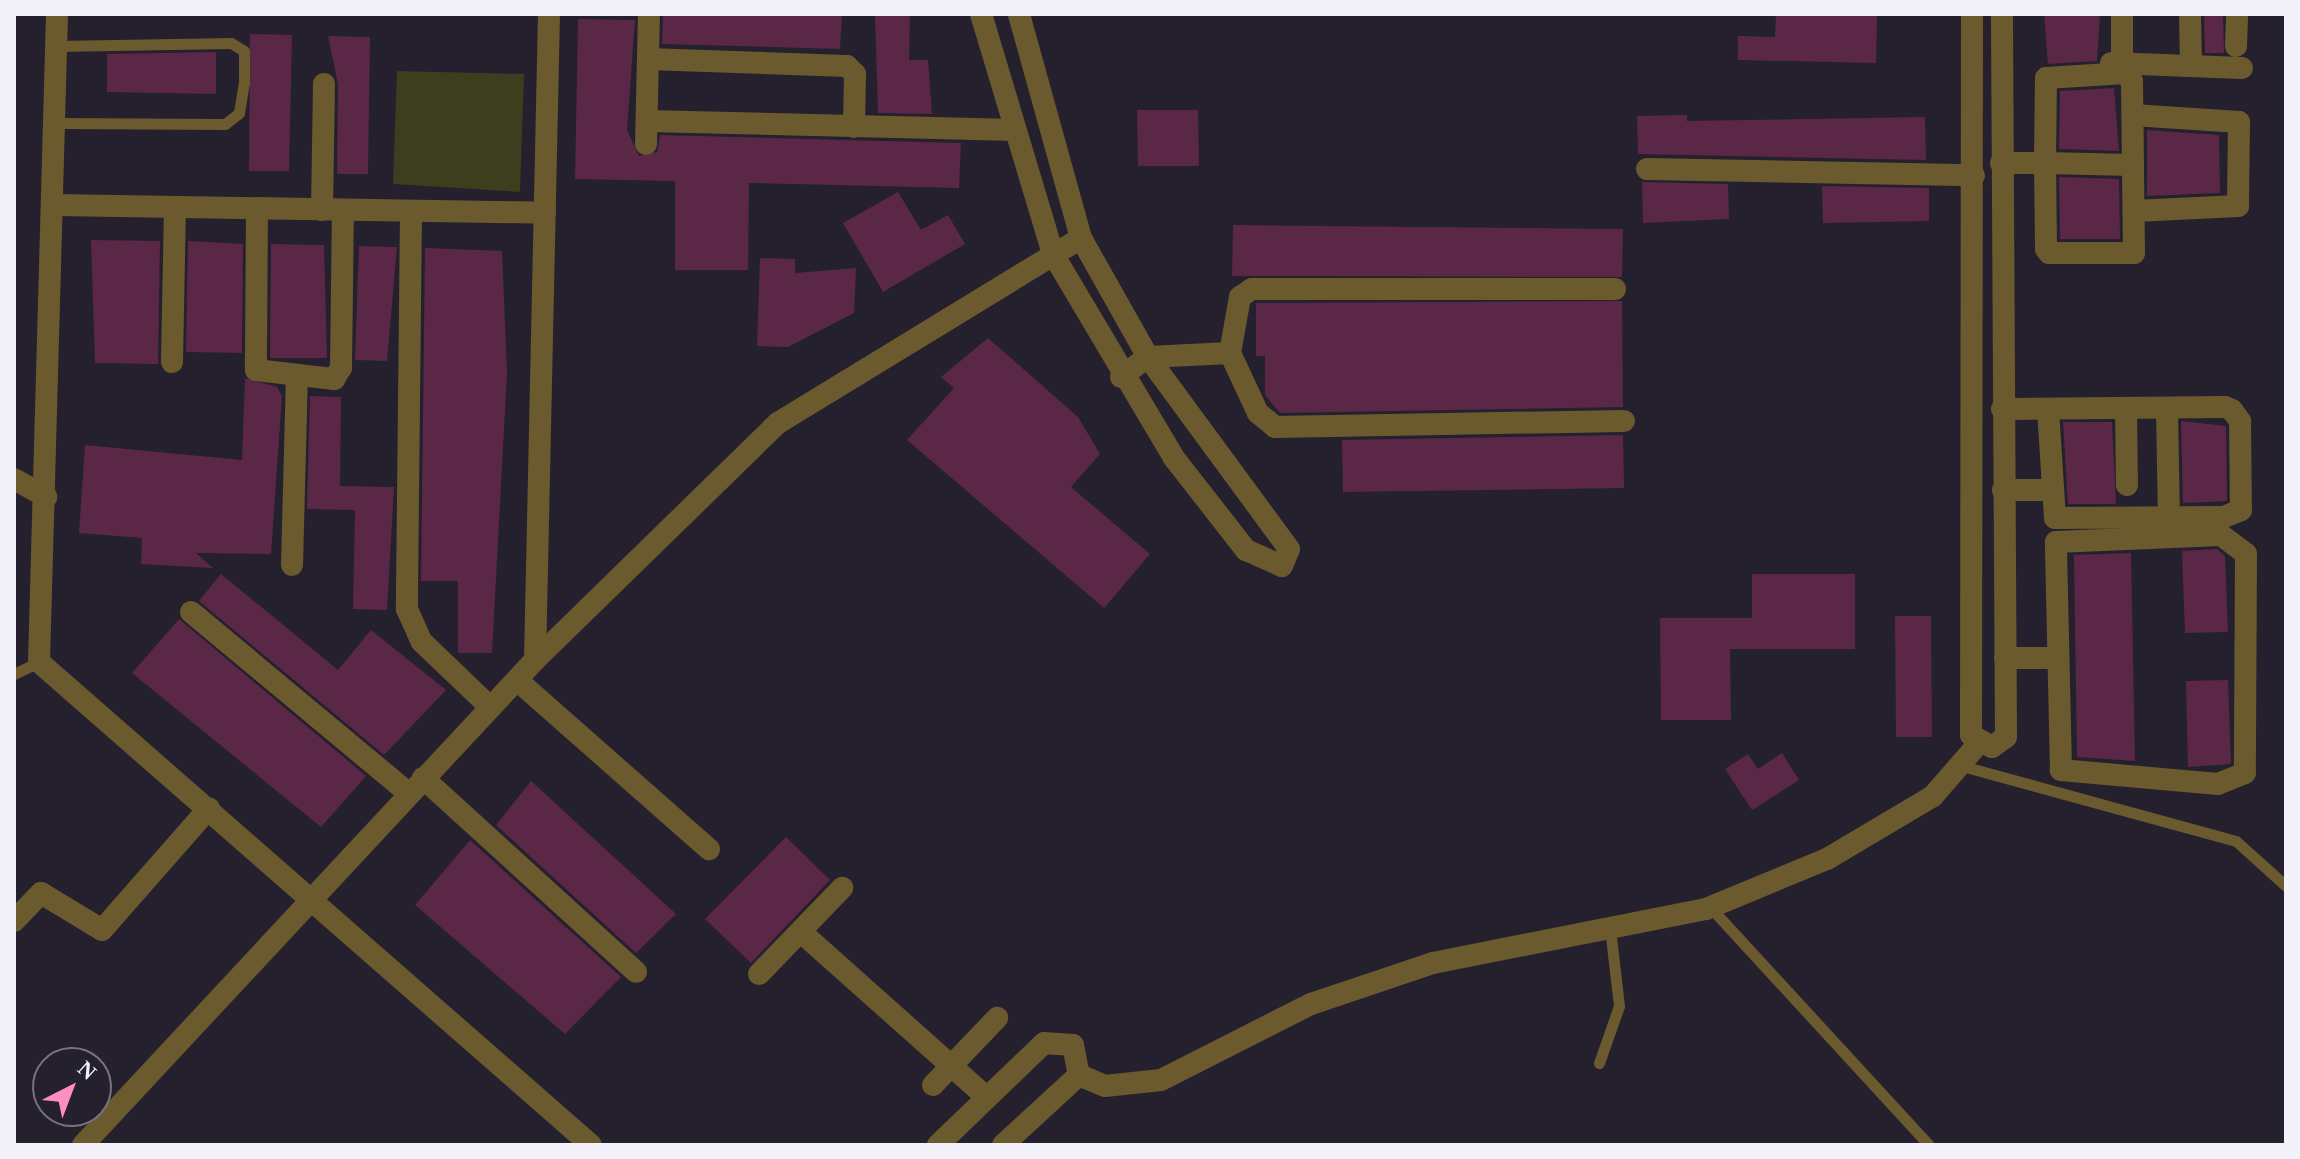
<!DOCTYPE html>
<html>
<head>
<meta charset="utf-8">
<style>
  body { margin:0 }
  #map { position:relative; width:2300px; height:1159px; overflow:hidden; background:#24202d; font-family:"Times New Roman",serif }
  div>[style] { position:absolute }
  .green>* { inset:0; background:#3c3f1d }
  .building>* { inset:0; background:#5a2747 }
  .service>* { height:11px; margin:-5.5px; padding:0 5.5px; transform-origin:5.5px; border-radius:5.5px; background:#6b5a2e }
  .minor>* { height:22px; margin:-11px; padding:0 11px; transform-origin:11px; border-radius:11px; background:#6b5a2e }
  .tertiary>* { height:22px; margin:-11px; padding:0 11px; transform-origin:11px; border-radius:11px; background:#6b5a2e }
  span { translate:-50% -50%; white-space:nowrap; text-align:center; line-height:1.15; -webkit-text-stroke:8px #24202d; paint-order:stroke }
  .frame { position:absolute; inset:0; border:16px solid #f3f1fa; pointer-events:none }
  .north { position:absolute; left:32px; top:1047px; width:80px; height:80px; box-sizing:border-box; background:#24202d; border:2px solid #77747f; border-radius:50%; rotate:42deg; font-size:22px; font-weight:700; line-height:32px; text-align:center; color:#f3f1fa }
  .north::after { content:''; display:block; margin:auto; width:28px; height:36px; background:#fe8ebd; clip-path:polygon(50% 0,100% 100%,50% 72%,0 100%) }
</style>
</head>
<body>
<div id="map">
  <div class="green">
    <i style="clip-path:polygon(397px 71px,524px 74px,520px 192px,393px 184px)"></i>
  </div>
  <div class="building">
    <i style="clip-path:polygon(663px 14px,842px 14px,840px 49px,662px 44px)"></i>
    <i style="clip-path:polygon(875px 14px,910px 14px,909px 60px,928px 60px,932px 114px,878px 113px)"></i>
    <i style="clip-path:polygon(1776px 14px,1877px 14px,1876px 63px,1738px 60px,1738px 36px,1775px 37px)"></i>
    <i style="clip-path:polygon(2044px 14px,2100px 14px,2097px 61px,2048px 64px)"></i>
    <i style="clip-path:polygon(2204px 14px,2223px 14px,2224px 53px,2205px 53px)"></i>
    <i style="clip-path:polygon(578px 19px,635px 20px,627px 130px,639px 156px,657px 152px,660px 135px,961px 143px,959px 188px,749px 183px,748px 270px,675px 270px,675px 181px,575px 179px)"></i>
    <i style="clip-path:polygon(250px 34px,292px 35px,289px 171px,249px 171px)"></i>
    <i style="clip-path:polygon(328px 36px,370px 37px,368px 174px,337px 174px,338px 84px)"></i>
    <i style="clip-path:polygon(216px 52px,216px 94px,107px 92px,107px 54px)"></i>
    <i style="clip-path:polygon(2114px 88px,2119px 151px,2059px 149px,2060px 91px)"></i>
    <i style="clip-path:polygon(1137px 110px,1198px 110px,1199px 166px,1138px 166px)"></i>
    <i style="clip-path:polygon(1687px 115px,1687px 121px,1925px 117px,1926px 160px,1638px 154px,1637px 116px)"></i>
    <i style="clip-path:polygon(2147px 130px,2219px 135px,2220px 193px,2147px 196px)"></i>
    <i style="clip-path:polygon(2059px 177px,2119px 179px,2120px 239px,2060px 239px)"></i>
    <i style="clip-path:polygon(1642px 182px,1728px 184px,1729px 219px,1643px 223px)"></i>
    <i style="clip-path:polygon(1822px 186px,1929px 188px,1929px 221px,1823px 223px)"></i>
    <i style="clip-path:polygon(898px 192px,921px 230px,948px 215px,965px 244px,883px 292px,843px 223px)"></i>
    <i style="clip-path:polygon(1233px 225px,1623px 229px,1622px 277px,1232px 276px)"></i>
    <i style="clip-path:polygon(91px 240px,160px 241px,158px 364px,95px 363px)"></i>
    <i style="clip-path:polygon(188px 241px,243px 244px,242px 353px,186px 352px)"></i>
    <i style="clip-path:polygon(271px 244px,324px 245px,327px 358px,270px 358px)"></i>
    <i style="clip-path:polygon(359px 246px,397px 247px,387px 361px,355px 360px)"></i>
    <i style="clip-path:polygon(425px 248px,502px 251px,507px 373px,492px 653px,458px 653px,458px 581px,421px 581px)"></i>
    <i style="clip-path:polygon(760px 258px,795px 259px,795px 273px,856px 268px,854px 313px,788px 347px,757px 346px)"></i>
    <i style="clip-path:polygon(1622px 301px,1623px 407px,1280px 413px,1265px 395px,1265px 356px,1256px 356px,1256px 303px)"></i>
    <i style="clip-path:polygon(988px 338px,1078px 417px,1100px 454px,1071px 487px,1150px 554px,1104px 608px,907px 440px,954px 388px,941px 377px)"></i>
    <i style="clip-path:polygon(245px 378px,277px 387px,282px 396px,271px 554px,196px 553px,213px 568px,141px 564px,142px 538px,79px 533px,85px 445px,242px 460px)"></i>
    <i style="clip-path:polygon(310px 396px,341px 397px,340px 486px,394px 487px,387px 610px,353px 609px,355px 510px,307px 509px)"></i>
    <i style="clip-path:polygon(2181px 421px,2226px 426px,2227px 501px,2183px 503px)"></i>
    <i style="clip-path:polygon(2063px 422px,2112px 422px,2116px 504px,2068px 504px)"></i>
    <i style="clip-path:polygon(1623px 435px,1624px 488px,1343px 492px,1342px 440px)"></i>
    <i style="clip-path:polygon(2217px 549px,2225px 556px,2228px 632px,2185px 633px,2182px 551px)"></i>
    <i style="clip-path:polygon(2131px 553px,2135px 761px,2077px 757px,2074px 555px)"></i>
    <i style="clip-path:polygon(221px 574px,338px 670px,371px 630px,446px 690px,384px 755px,199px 601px)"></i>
    <i style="clip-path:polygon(1752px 574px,1855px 574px,1855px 649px,1730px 649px,1731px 720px,1661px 720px,1660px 618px,1752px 618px)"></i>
    <i style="clip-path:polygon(1895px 616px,1931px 616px,1932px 737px,1896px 737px)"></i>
    <i style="clip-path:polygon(179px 619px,366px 776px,321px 827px,132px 673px)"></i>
    <i style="clip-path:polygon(2228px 680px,2231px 764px,2188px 767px,2186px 681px)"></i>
    <i style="clip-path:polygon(1782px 753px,1799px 780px,1752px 810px,1725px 769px,1748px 754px,1758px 769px)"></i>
    <i style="clip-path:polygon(531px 781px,676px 914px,636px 953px,496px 825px)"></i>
    <i style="clip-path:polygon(786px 837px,830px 880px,751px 963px,705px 919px)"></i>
    <i style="clip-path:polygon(470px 840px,621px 977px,565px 1034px,415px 905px)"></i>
  </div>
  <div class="service">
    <i style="left:57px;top:123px;width:168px;rotate:0.3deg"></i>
    <i style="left:225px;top:124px;width:18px;rotate:-38deg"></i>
    <i style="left:239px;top:113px;width:30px;rotate:-81deg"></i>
    <i style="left:244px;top:83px;width:32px;rotate:-90deg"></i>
    <i style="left:244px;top:51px;width:15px;rotate:-148deg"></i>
    <i style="left:231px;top:43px;width:174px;rotate:179deg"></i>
    <i style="left:14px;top:674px;width:28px;rotate:-26deg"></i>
    <i style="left:1962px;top:766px;width:284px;rotate:15.3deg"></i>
    <i style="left:2236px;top:841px;width:67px;rotate:42deg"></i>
    <i style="left:1710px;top:907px;width:323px;rotate:47.4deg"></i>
    <i style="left:1599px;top:1063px;width:60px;rotate:-70.7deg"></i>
    <i style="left:1619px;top:1006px;width:79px;rotate:-96.6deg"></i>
  </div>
  <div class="minor">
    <i style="left:57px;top:14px;width:648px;rotate:91.59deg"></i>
    <i style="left:39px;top:662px;width:733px;rotate:41.19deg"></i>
    <i style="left:1972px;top:14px;width:721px;rotate:90.08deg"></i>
    <i style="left:1971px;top:735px;width:24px;rotate:30deg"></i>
    <i style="left:1992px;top:747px;width:17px;rotate:-36deg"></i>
    <i style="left:2006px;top:737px;width:723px;rotate:-90.32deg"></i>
    <i style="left:2122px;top:14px;width:49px;rotate:90deg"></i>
    <i style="left:2190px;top:14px;width:52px;rotate:88.9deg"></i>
    <i style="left:2236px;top:46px;width:32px;rotate:-88deg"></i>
    <i style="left:648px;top:59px;width:199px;rotate:2deg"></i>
    <i style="left:847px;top:66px;width:11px;rotate:45deg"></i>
    <i style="left:855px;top:74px;width:53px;rotate:91.1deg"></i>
    <i style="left:2111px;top:63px;width:131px;rotate:2.2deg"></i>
    <i style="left:2133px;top:115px;width:106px;rotate:3.8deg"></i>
    <i style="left:2239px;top:122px;width:84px;rotate:90.7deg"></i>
    <i style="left:2238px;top:206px;width:104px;rotate:177.2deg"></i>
    <i style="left:647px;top:121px;width:368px;rotate:1.4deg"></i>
    <i style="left:646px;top:144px;width:128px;rotate:-88.7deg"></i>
    <i style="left:2001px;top:163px;width:44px"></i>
    <i style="left:2045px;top:163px;width:88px;rotate:1.3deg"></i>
    <i style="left:2133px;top:165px;width:84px;rotate:-90.7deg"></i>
    <i style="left:2132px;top:81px;width:11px;rotate:-131deg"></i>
    <i style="left:2125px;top:73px;width:79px;rotate:176.4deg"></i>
    <i style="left:2046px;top:78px;width:85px;rotate:90.7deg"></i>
    <i style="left:2045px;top:163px;width:86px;rotate:89.3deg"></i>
    <i style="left:2046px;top:249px;width:5px;rotate:53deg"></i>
    <i style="left:2049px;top:253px;width:85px"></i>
    <i style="left:2134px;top:253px;width:88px;rotate:-90.7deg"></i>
    <i style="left:1647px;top:169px;width:327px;rotate:1.1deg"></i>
    <i style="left:55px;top:205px;width:490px;rotate:0.9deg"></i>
    <i style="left:257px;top:208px;width:162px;rotate:90.4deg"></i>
    <i style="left:256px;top:370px;width:79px;rotate:6.6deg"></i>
    <i style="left:334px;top:379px;width:13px;rotate:-58deg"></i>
    <i style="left:341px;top:368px;width:158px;rotate:-89.3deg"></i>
    <i style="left:322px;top:210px;width:126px;rotate:-89.1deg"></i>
    <i style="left:411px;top:211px;width:398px;rotate:90.6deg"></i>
    <i style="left:407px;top:609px;width:36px;rotate:66deg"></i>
    <i style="left:422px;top:642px;width:95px;rotate:43.7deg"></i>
    <i style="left:1230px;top:353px;width:57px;rotate:-79.9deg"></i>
    <i style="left:1240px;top:297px;width:14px;rotate:-34deg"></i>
    <i style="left:1252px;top:289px;width:363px"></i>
    <i style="left:172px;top:362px;width:155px;rotate:-88.9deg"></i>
    <i style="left:1121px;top:377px;width:34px;rotate:-37deg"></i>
    <i style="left:1148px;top:357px;width:82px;rotate:-2.8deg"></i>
    <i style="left:1230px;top:353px;width:66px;rotate:65deg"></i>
    <i style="left:1258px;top:413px;width:22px;rotate:39deg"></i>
    <i style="left:1275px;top:427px;width:349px;rotate:-1deg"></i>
    <i style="left:2126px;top:408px;width:77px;rotate:89.3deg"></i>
    <i style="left:2167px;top:408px;width:110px;rotate:89deg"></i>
    <i style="left:2002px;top:409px;width:223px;rotate:-0.5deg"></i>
    <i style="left:2225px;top:407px;width:8px;rotate:23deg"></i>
    <i style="left:2232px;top:410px;width:14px;rotate:54deg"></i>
    <i style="left:2240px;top:421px;width:89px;rotate:89.4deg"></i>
    <i style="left:2241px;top:510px;width:18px;rotate:158deg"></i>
    <i style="left:2224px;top:517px;width:169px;rotate:179.7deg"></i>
    <i style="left:2055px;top:518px;width:109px;rotate:-93.7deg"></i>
    <i style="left:14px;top:479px;width:37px;rotate:29deg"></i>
    <i style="left:2003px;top:490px;width:46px"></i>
    <i style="left:2221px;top:535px;width:31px;rotate:37deg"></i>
    <i style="left:2246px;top:554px;width:219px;rotate:90.3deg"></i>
    <i style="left:2245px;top:773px;width:29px;rotate:158deg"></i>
    <i style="left:2218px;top:784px;width:158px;rotate:-174.9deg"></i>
    <i style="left:2061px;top:770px;width:228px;rotate:-91.3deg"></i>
    <i style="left:2056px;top:542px;width:165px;rotate:-2.4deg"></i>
    <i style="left:292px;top:565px;width:188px;rotate:-88.5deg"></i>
    <i style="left:191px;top:612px;width:283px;rotate:39.8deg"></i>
    <i style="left:2005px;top:658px;width:50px"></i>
    <i style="left:535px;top:660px;width:646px;rotate:-88.76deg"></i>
    <i style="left:517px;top:680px;width:256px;rotate:41.4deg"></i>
    <i style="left:423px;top:778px;width:288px;rotate:42.3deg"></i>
    <i style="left:14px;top:921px;width:39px;rotate:-46deg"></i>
    <i style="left:41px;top:893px;width:71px;rotate:31.2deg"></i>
    <i style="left:102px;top:930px;width:162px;rotate:-48.7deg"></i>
    <i style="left:801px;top:932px;width:249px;rotate:41.7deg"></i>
    <i style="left:759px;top:974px;width:120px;rotate:-46deg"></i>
    <i style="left:1079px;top:1075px;width:28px;rotate:23deg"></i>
    <i style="left:1105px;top:1086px;width:56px;rotate:-6.1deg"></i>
    <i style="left:1161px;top:1080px;width:168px;rotate:-26.9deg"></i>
    <i style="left:1311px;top:1004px;width:129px;rotate:-18.6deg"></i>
    <i style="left:1433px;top:963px;width:278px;rotate:-11.2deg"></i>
    <i style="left:1706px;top:909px;width:131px;rotate:-22.5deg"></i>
    <i style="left:1827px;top:859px;width:123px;rotate:-30.7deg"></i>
    <i style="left:1933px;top:796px;width:69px;rotate:-49.1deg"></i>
    <i style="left:933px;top:1085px;width:93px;rotate:-46.3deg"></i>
    <i style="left:83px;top:1145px;width:663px;rotate:-47.02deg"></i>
    <i style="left:535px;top:660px;width:339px;rotate:-44.3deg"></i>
    <i style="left:778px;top:423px;width:355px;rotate:-31.4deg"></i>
  </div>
  <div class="tertiary">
    <i style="left:981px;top:14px;width:251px;rotate:73.3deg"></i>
    <i style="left:1053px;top:254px;width:237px;rotate:59.3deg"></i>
    <i style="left:1174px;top:458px;width:117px;rotate:52deg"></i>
    <i style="left:1246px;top:550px;width:39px;rotate:24deg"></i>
    <i style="left:1282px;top:566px;width:18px;rotate:-68deg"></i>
    <i style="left:1289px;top:549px;width:238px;rotate:-126.3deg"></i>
    <i style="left:1148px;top:357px;width:137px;rotate:-119.4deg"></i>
    <i style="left:1081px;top:238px;width:232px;rotate:-105.5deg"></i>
    <i style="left:938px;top:1145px;width:147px;rotate:-43.9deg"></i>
    <i style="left:1044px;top:1043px;width:29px;rotate:4deg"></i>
    <i style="left:1073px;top:1045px;width:31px;rotate:79deg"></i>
    <i style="left:1079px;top:1075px;width:103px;rotate:137.4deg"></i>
  </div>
  <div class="frame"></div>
  <div class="north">N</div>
</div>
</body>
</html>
